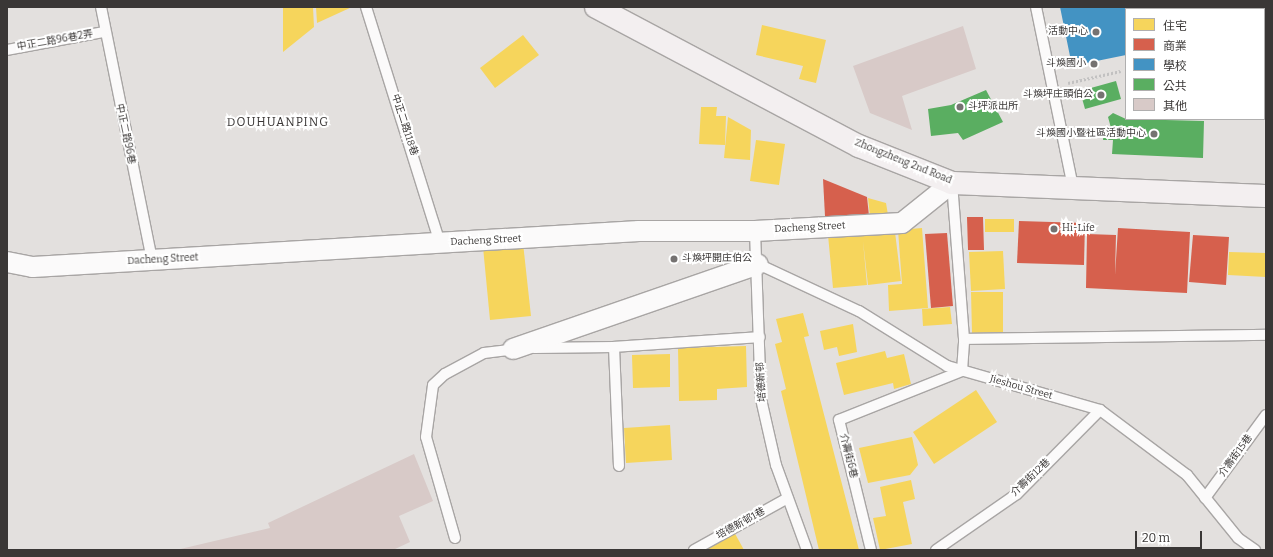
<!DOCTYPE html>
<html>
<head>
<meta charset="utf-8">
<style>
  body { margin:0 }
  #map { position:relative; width:1273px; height:557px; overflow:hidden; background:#e3e0de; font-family:Bitter,"Noto Sans TC",serif }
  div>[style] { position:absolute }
  .homes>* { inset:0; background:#f6d55c }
  .shops>* { inset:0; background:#d6604d }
  .schools>* { inset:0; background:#4393c3 }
  .public>* { inset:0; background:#5aae61 }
  .building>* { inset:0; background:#d8cac8 }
  .path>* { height:2.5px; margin-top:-1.25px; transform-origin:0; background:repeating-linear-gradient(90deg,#c2c1c1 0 2px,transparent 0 4px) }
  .roads { filter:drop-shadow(1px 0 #a8a5a4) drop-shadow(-1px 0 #a8a5a4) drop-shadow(0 1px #a8a5a4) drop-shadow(0 -1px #a8a5a4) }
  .lane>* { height:10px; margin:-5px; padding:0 5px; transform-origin:5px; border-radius:5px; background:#fbfafa }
  .street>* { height:20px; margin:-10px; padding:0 10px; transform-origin:10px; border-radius:10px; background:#fbfafa }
  .secondary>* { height:22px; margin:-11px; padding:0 11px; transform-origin:11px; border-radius:11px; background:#f3eff0 }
  .dots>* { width:11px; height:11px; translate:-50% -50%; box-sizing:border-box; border:2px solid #fff; border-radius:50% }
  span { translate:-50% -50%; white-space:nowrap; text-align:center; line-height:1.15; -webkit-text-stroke:4px #fff; paint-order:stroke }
  .poi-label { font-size:10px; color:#3a3736 }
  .right { translate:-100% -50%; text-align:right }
  .left { translate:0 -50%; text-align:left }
  .street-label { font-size:10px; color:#3a3736 }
  .quarter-label { font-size:12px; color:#3a3736; letter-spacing:1px }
  .frame { position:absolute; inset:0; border:8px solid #3a3736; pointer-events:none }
  .legend { position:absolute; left:1125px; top:8px; width:140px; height:112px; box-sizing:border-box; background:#fff; border:1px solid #b0afaf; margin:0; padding:5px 7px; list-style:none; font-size:12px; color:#3a3736 }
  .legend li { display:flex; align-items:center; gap:8px; height:20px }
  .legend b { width:20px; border:1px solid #b0afaf }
  .scale { position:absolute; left:1135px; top:531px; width:67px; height:18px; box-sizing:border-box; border:2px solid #3a3736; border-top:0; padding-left:5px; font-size:12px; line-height:14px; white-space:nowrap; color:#3a3736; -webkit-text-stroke:3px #fff; paint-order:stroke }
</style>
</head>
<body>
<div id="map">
  <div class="homes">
    <i style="clip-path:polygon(283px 7px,313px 7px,314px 27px,283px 52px)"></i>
    <i style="clip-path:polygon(316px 7px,352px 7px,317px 23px)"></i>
    <i style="clip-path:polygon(762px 25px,826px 40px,816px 83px,799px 79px,803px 66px,756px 55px)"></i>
    <i style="clip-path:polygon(523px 35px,539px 55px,495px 88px,480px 68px)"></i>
    <i style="clip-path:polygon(701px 107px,717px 107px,716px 116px,726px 116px,725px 145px,699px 144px)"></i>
    <i style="clip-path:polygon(728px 117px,751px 130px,750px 160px,724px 158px)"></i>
    <i style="clip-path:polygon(756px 140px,785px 144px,779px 185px,750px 181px)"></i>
    <i style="clip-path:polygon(868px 198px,886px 203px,888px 215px,870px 216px)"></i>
    <i style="clip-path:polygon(985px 219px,1014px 219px,1014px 232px,985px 232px)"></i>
    <i style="clip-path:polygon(922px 228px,928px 308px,889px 311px,888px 285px,902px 284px,898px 230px)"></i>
    <i style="clip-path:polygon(862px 232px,862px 236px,895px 232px,901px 281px,868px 285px,863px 241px,867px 285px,833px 288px,828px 235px)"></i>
    <i style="clip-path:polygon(523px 243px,531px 316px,490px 320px,483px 247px)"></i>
    <i style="clip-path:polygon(1003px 251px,1005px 289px,971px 291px,969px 252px)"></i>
    <i style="clip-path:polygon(1229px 252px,1266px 253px,1266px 277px,1228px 275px)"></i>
    <i style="clip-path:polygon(971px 292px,1003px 292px,1003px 332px,972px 333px)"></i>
    <i style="clip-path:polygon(950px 307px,952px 324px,923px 326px,922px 309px)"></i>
    <i style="clip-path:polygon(803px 313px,809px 336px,804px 337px,859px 550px,819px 550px,781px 391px,786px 389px,775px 344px,782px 342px,776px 319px)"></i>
    <i style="clip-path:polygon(853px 324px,857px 352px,839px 356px,837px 347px,824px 350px,820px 331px)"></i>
    <i style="clip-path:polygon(746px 346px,747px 387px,717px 389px,717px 400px,679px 401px,678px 348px)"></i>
    <i style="clip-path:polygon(885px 351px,887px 358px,904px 354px,911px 384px,894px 389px,893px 383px,844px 395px,836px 363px)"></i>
    <i style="clip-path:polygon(670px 354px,670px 387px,633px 388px,632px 355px)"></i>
    <i style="clip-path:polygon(976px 390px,997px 422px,934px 464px,913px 432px)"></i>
    <i style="clip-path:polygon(670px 425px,672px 460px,626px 463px,624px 428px)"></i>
    <i style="clip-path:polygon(912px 437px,918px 465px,910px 475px,868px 483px,859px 448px)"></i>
    <i style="clip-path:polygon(911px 480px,915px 499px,903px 502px,912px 544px,880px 550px,873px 518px,886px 516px,880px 487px)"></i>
    <i style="clip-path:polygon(733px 530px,744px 550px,698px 550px)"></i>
  </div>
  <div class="shops">
    <i style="clip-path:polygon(823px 179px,867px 197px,869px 216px,825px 216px)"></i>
    <i style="clip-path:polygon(967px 217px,983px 217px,984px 250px,968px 250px)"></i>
    <i style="clip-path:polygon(1019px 221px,1085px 223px,1084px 265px,1017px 263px)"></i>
    <i style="clip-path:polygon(1118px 228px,1190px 232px,1187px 293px,1086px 288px,1087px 234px,1116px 235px,1115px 275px)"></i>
    <i style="clip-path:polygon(947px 233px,953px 306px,931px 308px,925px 234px)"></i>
    <i style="clip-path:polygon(1193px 235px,1229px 237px,1226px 285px,1189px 282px)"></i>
  </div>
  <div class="schools">
    <i style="clip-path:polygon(1060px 7px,1136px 7px,1126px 9px,1126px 55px,1072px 66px)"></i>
  </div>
  <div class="public">
    <i style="clip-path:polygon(1116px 81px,1121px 99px,1085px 109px,1080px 91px)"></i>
    <i style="clip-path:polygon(986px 90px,1003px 122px,963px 140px,958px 133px,931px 136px,928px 109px,951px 105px)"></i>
    <i style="clip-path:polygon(1113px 113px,1126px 119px,1204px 121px,1203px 158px,1112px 154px,1113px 140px,1103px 140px,1104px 129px,1111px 128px,1108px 117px)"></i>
  </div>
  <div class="building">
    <i style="clip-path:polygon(963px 26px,976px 69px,902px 96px,912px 130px,870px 113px,853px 66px)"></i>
    <i style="clip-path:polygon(414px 454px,433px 501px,399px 516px,410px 542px,393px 550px,176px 550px,270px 528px,268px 523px)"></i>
  </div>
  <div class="path">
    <i style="left:1068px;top:83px;width:54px;rotate:-12.8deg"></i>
  </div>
  <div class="roads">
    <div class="lane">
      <i style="left:101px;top:7px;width:259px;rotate:78.6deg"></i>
      <i style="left:366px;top:7px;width:247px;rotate:72.6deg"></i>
      <i style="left:1036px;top:7px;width:185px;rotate:78.4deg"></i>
      <i style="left:7px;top:50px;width:98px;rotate:-10.6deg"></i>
      <i style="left:755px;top:231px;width:168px;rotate:88deg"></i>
      <i style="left:761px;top:399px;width:68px;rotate:77.2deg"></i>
      <i style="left:776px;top:465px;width:90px;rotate:70deg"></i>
      <i style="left:758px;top:264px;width:111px;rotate:25deg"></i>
      <i style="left:859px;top:311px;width:104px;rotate:32deg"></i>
      <i style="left:947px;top:366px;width:159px;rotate:16deg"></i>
      <i style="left:1100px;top:410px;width:109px;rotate:36.8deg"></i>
      <i style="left:1187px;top:475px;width:81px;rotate:51deg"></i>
      <i style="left:1238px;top:538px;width:21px;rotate:35deg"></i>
      <i style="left:964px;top:339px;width:302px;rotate:-0.8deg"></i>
      <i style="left:614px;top:347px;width:119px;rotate:87.6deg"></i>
      <i style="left:534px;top:348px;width:80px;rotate:-0.7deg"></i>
      <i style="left:614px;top:347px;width:146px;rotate:-3.9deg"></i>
      <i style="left:1205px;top:498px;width:103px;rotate:-53.7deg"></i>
      <i style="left:455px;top:538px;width:105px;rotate:-106deg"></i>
      <i style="left:426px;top:437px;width:52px;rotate:-82.3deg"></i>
      <i style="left:433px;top:385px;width:16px;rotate:-43deg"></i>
      <i style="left:445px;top:374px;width:44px;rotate:-28.3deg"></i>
      <i style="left:484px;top:353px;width:32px;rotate:-7deg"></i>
      <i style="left:694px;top:550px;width:107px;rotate:-29deg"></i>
      <i style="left:871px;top:550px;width:134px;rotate:-103.8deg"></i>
      <i style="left:839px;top:420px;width:132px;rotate:-21.7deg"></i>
      <i style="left:962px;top:371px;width:32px;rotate:-86deg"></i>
      <i style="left:964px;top:339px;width:156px;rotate:-94.4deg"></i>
      <i style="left:936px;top:550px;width:98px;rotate:-34.7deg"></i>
      <i style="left:1017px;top:494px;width:118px;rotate:-45.3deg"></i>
    </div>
    <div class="street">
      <i style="left:7px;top:262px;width:26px;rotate:11deg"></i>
      <i style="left:33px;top:267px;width:607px;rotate:-3.4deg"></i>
      <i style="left:639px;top:231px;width:116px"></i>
      <i style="left:755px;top:231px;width:147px;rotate:-3.1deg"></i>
      <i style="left:902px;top:223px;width:64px;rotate:-38.7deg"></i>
      <i style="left:513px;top:349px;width:259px;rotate:-19.1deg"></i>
    </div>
    <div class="secondary">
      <i style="left:596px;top:7px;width:297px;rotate:27.9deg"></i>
      <i style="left:859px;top:146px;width:100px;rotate:21.7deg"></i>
      <i style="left:952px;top:183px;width:314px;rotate:2.4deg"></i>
    </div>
  </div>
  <div class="dots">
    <i style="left:1096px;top:32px;background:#757271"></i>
    <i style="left:1094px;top:64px;background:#757271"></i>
    <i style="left:1101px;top:95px;background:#757271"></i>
    <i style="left:960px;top:107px;background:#757271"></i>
    <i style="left:1154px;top:134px;background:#757271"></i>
    <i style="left:1054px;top:229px;background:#757271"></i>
    <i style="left:674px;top:259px;background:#757271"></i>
  </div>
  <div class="poi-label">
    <span class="right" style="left:1088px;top:32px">活動中心</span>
    <span class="right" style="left:1086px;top:64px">斗煥國小</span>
    <span class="right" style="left:1093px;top:95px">斗煥坪庄頭伯公</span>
    <span class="left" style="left:968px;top:107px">斗坪派出所</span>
    <span class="right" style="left:1146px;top:134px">斗煥國小暨社區活動中心</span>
    <span class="left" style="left:1062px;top:229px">Hi-Life</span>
    <span class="left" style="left:682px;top:259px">斗煥坪開庄伯公</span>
  </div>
  <div class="street-label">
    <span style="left:55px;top:41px;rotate:-10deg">中正二路96巷2弄</span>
    <span style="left:404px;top:125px;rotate:72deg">中正二路118巷</span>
    <span style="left:125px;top:134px;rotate:78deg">中正二路96巷</span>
    <span style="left:903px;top:162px;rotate:22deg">Zhongzheng 2nd Road</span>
    <span style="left:810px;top:228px;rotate:-3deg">Dacheng Street</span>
    <span style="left:486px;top:241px;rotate:-3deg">Dacheng Street</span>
    <span style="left:163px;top:260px;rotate:-3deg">Dacheng Street</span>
    <span style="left:762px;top:382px;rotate:-93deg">培德新邨</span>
    <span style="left:1021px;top:388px;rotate:16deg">Jieshou Street</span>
    <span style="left:848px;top:456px;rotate:76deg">介壽街6巷</span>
    <span style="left:1236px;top:456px;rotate:-54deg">介壽街15巷</span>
    <span style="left:1031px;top:478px;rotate:-43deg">介壽街12巷</span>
    <span style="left:741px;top:524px;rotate:-29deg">培德新邨1巷</span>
  </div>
  <div class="quarter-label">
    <span style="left:278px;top:123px">DOUHUANPING</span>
  </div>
  <div class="frame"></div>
  <ul class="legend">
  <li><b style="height:11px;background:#f6d55c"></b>住宅</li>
  <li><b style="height:11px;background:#d6604d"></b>商業</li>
  <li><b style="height:11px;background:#4393c3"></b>學校</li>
  <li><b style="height:11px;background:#5aae61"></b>公共</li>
  <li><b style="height:11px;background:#d8cac8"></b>其他</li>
  </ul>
  <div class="scale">20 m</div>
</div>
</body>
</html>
